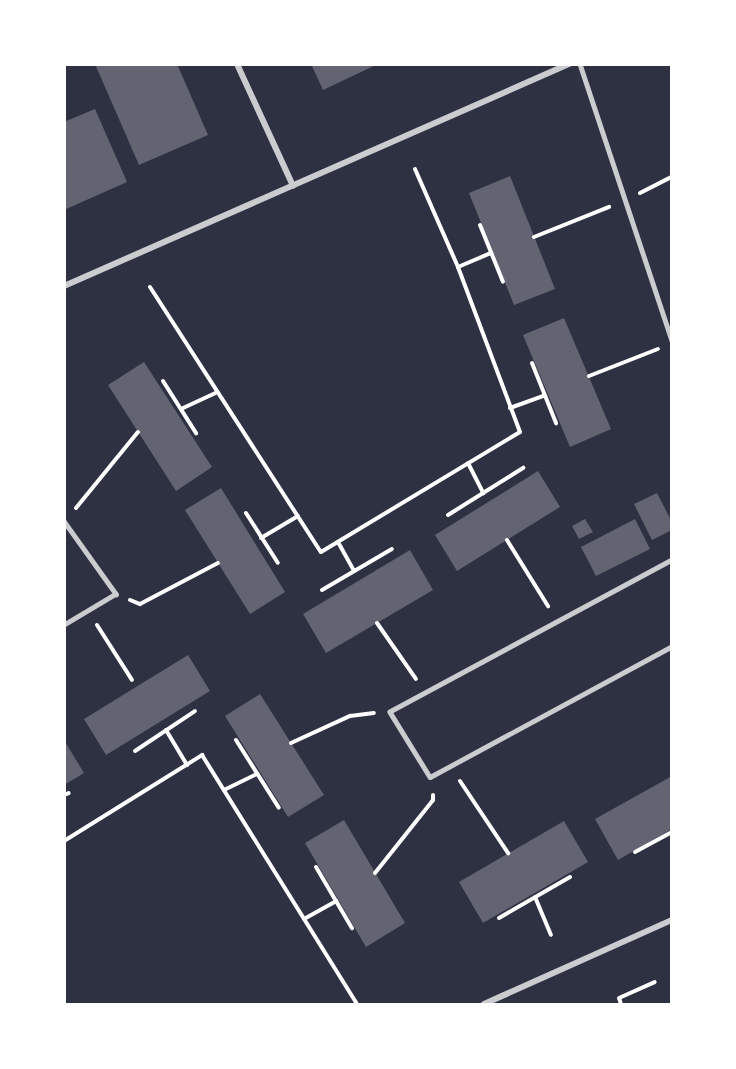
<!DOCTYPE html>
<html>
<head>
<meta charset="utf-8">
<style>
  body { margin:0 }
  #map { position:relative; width:736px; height:1069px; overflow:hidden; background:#2d3142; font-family:Karla,sans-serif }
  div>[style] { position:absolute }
  .building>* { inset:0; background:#626471 }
  .path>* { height:4px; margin:-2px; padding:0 2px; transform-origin:2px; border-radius:2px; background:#fff }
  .service>* { height:4.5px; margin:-2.25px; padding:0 2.25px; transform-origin:2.25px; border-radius:2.25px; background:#caccd0 }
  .minor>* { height:6px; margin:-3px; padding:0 3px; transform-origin:3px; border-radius:3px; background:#caccd0 }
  span { translate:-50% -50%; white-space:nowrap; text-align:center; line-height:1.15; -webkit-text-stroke:4.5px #fff; paint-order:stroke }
  .frame { position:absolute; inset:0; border:66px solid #fff; pointer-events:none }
</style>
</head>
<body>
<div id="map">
  <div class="building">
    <i style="clip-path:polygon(95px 64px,177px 64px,208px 135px,139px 165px)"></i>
    <i style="clip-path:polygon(311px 64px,378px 64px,323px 90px)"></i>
    <i style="clip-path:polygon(95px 109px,127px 182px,64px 210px,64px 122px)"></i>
    <i style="clip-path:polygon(510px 176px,555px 289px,514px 305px,469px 193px)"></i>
    <i style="clip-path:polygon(564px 318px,611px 429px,570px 447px,523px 335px)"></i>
    <i style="clip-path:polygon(144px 362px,212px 467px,176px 491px,108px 385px)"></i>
    <i style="clip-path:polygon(538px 471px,560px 507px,457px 571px,435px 535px)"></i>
    <i style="clip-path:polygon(221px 488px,285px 592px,250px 614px,185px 510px)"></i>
    <i style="clip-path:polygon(657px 493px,672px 522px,672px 530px,652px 540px,634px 504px)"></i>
    <i style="clip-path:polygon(585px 519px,593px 532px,579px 539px,572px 526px)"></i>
    <i style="clip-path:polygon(635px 519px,650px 549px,596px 576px,581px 547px)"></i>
    <i style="clip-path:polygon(410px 550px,433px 590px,326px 653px,303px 614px)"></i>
    <i style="clip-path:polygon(188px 655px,210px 691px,106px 755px,84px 719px)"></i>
    <i style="clip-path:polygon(260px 694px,324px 795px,288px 817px,225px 716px)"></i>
    <i style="clip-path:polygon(64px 740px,84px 773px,64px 785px)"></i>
    <i style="clip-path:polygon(672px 776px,672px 829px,618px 860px,595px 819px)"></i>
    <i style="clip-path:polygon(344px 820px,405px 923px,366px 947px,305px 843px)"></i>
    <i style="clip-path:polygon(564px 821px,588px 862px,483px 923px,459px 882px)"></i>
  </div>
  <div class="path">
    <i style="left:640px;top:193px;width:36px;rotate:-27deg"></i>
    <i style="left:480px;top:225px;width:61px;rotate:68deg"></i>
    <i style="left:534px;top:237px;width:81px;rotate:-21.8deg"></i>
    <i style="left:458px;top:267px;width:36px;rotate:-23deg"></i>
    <i style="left:150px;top:287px;width:315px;rotate:57.2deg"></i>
    <i style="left:321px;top:552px;width:232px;rotate:-31.1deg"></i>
    <i style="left:520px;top:432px;width:176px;rotate:-110.6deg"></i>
    <i style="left:458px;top:267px;width:107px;rotate:-113.7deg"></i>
    <i style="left:532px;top:363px;width:65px;rotate:68.2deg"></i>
    <i style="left:589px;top:376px;width:74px;rotate:-21.4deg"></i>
    <i style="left:163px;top:381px;width:62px;rotate:57.6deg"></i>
    <i style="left:510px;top:408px;width:37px;rotate:-20deg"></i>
    <i style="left:181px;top:409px;width:38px;rotate:-25deg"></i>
    <i style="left:468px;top:463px;width:34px;rotate:63deg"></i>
    <i style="left:76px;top:508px;width:98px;rotate:-50.8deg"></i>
    <i style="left:246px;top:513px;width:59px;rotate:57.4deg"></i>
    <i style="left:448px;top:515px;width:89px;rotate:-32.1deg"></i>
    <i style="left:261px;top:538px;width:43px;rotate:-30.7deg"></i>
    <i style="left:507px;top:540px;width:78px;rotate:58.2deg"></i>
    <i style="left:338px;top:542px;width:33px;rotate:61deg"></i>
    <i style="left:322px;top:590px;width:81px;rotate:-30.4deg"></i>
    <i style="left:130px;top:600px;width:11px;rotate:22deg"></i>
    <i style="left:140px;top:604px;width:88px;rotate:-27.7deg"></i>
    <i style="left:377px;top:623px;width:68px;rotate:55.1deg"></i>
    <i style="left:97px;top:625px;width:65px;rotate:57.5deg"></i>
    <i style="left:166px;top:730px;width:41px;rotate:59deg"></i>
    <i style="left:236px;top:740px;width:80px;rotate:57.7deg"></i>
    <i style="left:291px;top:743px;width:65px;rotate:-24.6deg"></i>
    <i style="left:350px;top:716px;width:24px;rotate:-7deg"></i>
    <i style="left:135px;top:751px;width:72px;rotate:-33.7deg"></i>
    <i style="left:460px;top:781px;width:87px;rotate:56.3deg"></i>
    <i style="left:224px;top:790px;width:37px;rotate:-26deg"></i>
    <i style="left:64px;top:795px;width:5px;rotate:-22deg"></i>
    <i style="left:64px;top:841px;width:163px;rotate:-31.9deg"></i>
    <i style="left:202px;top:755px;width:293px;rotate:58.1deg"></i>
    <i style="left:635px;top:852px;width:42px;rotate:-28.4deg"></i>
    <i style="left:316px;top:867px;width:71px;rotate:59.5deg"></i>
    <i style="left:375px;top:873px;width:93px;rotate:-51.5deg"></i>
    <i style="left:433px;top:800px;width:5px;rotate:-90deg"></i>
    <i style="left:535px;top:897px;width:41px;rotate:67.2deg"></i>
    <i style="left:499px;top:918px;width:82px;rotate:-30deg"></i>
    <i style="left:304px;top:919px;width:37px;rotate:-29deg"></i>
    <i style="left:621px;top:1004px;width:6px;rotate:-108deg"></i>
    <i style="left:619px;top:998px;width:39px;rotate:-24deg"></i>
  </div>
  <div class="service">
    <i style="left:580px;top:64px;width:291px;rotate:71.6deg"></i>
    <i style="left:64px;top:521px;width:90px;rotate:54.5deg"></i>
    <i style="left:116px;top:594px;width:61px;rotate:149.2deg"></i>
    <i style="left:672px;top:560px;width:320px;rotate:151.7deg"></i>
    <i style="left:390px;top:712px;width:76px;rotate:58.4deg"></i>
    <i style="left:430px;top:777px;width:275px;rotate:-28.4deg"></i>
  </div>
  <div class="minor">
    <i style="left:237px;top:64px;width:134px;rotate:65.3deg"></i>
    <i style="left:64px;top:286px;width:552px;rotate:-23.73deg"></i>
    <i style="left:484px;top:1004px;width:206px;rotate:-24.1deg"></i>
  </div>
  <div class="frame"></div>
</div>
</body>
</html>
